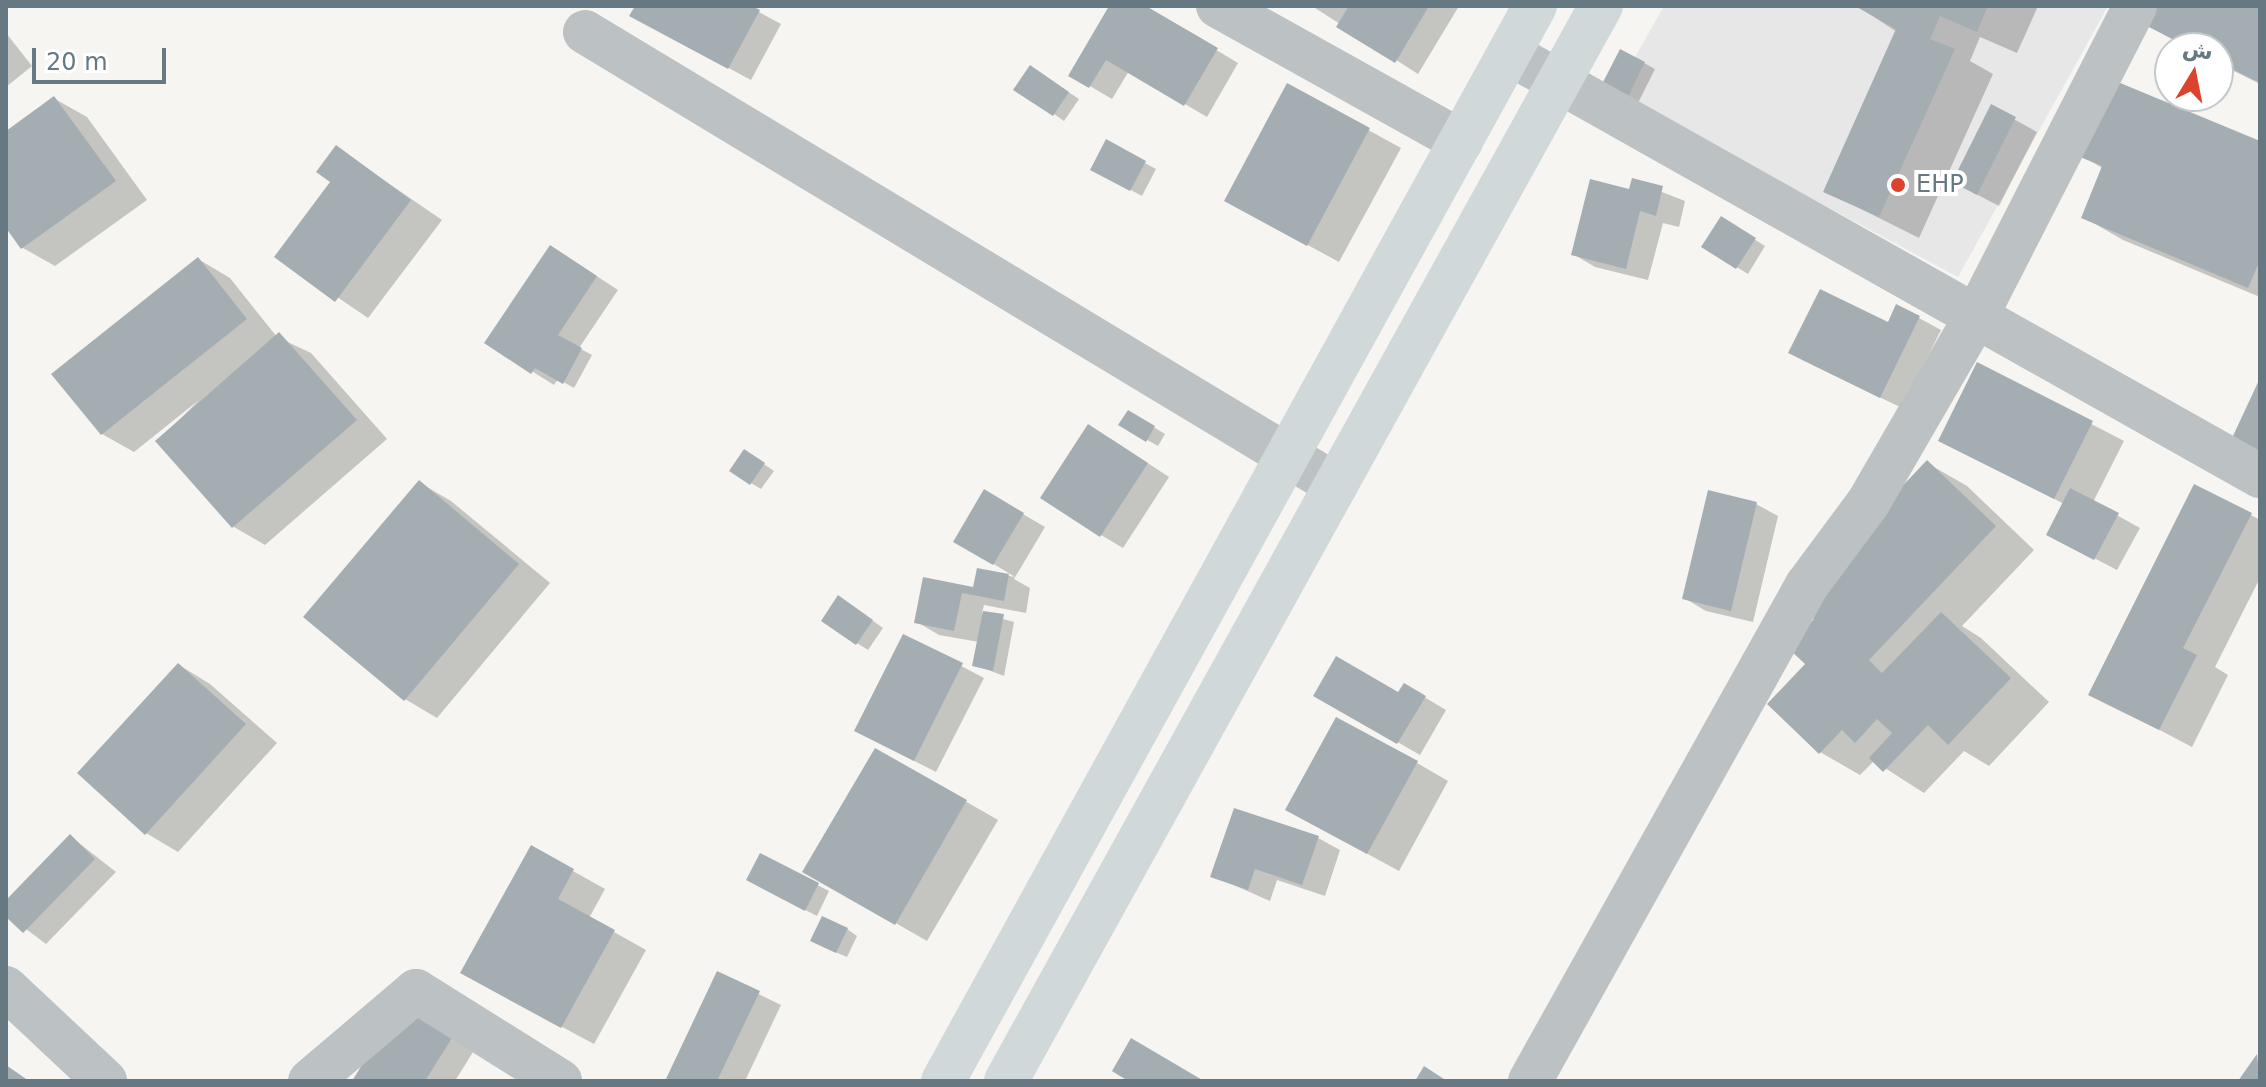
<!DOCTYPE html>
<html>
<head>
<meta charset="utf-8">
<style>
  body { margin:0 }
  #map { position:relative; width:2266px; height:1087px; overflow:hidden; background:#f6f5f2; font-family:"DejaVu Sans","Noto Sans Arabic",sans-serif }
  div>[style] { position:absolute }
  .built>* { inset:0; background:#e6e7e6 }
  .shadow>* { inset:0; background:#0003 }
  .building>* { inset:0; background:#a4aeb2 }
  .street>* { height:44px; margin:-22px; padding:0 22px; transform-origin:22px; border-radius:22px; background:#bcc2c4 }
  .secondary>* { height:44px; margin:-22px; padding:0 22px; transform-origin:22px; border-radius:22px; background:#d1d8da }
  .dots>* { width:22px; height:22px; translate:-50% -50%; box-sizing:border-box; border:4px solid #fff; border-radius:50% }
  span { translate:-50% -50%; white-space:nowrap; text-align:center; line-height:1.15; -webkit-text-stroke:8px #fff; paint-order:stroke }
  .poi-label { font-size:24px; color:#667982 }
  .left { translate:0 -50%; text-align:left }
  .frame { position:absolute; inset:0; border:8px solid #667982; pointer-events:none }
  .north { position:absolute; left:2154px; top:32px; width:80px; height:80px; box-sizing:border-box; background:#fff; border:2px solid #c2c9cd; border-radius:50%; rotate:10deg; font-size:22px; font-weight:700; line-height:32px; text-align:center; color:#667982 }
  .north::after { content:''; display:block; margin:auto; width:28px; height:36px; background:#dc422c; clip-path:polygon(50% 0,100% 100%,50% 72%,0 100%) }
  .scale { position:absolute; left:32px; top:48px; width:134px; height:36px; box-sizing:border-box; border:4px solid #667982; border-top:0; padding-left:10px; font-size:24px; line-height:28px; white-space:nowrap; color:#667982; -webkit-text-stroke:6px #fff; paint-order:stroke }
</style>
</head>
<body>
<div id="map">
  <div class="built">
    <i style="clip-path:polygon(1664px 6px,2108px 6px,1958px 277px,1615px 93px)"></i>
  </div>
  <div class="shadow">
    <i style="clip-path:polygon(637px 6px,748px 6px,781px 24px,751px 80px,654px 28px)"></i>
    <i style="clip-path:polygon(1112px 6px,1143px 6px,1238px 63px,1207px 117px,1129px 71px,1112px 99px,1071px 75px)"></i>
    <i style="clip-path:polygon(1312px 6px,1459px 6px,1418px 74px)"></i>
    <i style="clip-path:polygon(1857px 6px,2038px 6px,2017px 53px,1980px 37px,1970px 61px,1993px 74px,1919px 238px,1825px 191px,1897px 32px)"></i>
    <i style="clip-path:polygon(2260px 6px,2260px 84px,2218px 63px,2218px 48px,2188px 48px,2147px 25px)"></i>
    <i style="clip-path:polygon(6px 33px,32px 66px,6px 87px)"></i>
    <i style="clip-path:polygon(1644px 63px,1655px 69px,1637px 105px,1613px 93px)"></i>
    <i style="clip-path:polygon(1041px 74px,1079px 99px,1064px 121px,1054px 114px)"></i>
    <i style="clip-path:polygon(1288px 86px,1401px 148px,1339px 262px,1258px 218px)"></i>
    <i style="clip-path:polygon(55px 99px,87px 117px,147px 200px,55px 266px,23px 248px,6px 225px,6px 133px)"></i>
    <i style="clip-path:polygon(1992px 107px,2037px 132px,1999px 206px,1976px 194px)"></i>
    <i style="clip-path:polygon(1106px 142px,1156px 169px,1142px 196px,1092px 169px)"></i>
    <i style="clip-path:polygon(2260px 143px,2260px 297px,2123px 240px,2083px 217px,2104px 169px,2082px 156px)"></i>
    <i style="clip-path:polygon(337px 148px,442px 220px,368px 318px,277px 256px,333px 181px)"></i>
    <i style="clip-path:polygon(1634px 181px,1685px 201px,1679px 227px,1663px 223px,1648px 280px,1595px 267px,1573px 254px,1631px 192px)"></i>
    <i style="clip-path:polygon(1721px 218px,1765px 246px,1748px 274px,1704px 247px)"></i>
    <i style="clip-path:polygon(198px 259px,230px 278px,277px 337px,311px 353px,387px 439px,265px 545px,234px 527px,158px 441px,199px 400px,134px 452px,102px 434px)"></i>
    <i style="clip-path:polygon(572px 260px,618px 290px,579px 348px,592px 355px,574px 388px,558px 379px,554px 385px,487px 343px)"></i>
    <i style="clip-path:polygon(1919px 318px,1941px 330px,1902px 408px,1813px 365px,1889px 324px)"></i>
    <i style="clip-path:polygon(1978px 365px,2124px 441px,2093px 502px,2140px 528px,2117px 570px,2071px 546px,2064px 504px,1941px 440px)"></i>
    <i style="clip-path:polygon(1129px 412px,1165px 434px,1158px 446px,1121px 425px)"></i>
    <i style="clip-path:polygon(1111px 439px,1169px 477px,1123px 548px,1101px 535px)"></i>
    <i style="clip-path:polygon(755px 458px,774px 471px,761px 489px,751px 483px)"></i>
    <i style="clip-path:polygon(1927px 463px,1967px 486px,2034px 550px,1962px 626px,1981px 638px,2049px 702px,1989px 766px,1964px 751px,1924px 793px,1874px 761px,1860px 775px,1820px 752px,1808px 664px,1817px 619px)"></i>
    <i style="clip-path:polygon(420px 483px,451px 501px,550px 583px,437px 718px,405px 699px)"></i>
    <i style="clip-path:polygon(985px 492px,1045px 527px,1014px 579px,1030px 588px,1026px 613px,984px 605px,982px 613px,1014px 622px,1004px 676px,975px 665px,979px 642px,939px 635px,917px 622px,925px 580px,974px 589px,978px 570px,1015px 577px,956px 541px)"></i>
    <i style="clip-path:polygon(1756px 504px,1778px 516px,1753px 622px,1706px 611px,1684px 598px)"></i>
    <i style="clip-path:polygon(2251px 515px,2260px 520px,2260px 578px,2215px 667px,2228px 675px,2192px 747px,2091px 694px)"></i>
    <i style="clip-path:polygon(849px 604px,883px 628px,868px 650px,857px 643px)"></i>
    <i style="clip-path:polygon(904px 636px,984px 678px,936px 772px,879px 743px)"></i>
    <i style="clip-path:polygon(179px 665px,210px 684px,277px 743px,178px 852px,146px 833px)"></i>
    <i style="clip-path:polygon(1404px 685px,1446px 710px,1420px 755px,1316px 695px,1399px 695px)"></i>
    <i style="clip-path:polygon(876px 750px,998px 820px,927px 941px,805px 871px)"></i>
    <i style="clip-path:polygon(1417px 763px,1448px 781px,1399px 871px,1320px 828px)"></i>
    <i style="clip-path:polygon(70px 836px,116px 872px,46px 944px,6px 914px,6px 903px)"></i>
    <i style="clip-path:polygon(1318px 838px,1340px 850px,1325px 896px,1277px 880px,1270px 901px,1213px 876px)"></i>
    <i style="clip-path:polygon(532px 848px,605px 889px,589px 918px,646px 950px,594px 1044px,495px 991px)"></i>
    <i style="clip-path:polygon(761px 856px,829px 891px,817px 916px,759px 886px)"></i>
    <i style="clip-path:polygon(847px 929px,857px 936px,847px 957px,823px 947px)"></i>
    <i style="clip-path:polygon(718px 974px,781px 1005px,745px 1081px,667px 1081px)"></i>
    <i style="clip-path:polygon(422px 1021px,473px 1052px,455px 1081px,354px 1081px)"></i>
  </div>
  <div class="building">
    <i style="clip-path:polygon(635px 6px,752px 6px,760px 10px,728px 69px,629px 16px)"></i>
    <i style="clip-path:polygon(1109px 6px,1146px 6px,1218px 48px,1184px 106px,1106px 60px,1089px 88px,1068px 76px)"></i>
    <i style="clip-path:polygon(1349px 6px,1429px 6px,1395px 63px,1336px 27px)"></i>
    <i style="clip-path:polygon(1855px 6px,1988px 6px,1977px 32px,1940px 16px,1930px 39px,1955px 49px,1879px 217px,1823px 192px,1896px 29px)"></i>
    <i style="clip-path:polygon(2154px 6px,2260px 6px,2260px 83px,2218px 62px,2218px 48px,2190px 48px,2145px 25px)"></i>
    <i style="clip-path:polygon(1620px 49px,1645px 62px,1626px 101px,1600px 88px)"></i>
    <i style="clip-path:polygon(1030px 65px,1069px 92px,1053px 116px,1013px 90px)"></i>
    <i style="clip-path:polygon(2113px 80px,2260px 141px,2260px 260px,2248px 288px,2081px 218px,2102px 166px,2080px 157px)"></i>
    <i style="clip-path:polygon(1287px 83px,1370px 128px,1307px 246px,1224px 201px)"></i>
    <i style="clip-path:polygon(54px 96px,116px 181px,21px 249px,6px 228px,6px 131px)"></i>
    <i style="clip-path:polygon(1991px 104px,2016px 117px,1977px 195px,1952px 182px)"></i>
    <i style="clip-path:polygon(1106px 139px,1146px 161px,1130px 191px,1090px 170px)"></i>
    <i style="clip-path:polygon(336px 145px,411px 200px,335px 302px,274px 257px,330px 182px,316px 172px)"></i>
    <i style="clip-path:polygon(1632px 178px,1663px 186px,1656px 216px,1640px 211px,1626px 269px,1571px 255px,1590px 179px,1629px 189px)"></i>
    <i style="clip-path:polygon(1721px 216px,1756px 238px,1736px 269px,1701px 247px)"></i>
    <i style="clip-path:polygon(550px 245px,597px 276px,558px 335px,582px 348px,563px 384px,535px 368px,531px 374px,484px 343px)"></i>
    <i style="clip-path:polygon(198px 257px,247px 319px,101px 435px,51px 374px)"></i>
    <i style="clip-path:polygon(1820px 289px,1888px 322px,1896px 304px,1920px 316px,1880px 398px,1788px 353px)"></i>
    <i style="clip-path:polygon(279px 332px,357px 420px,232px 528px,155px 441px)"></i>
    <i style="clip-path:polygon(1977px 362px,2093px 421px,2054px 499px,1938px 441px)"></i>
    <i style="clip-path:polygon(2260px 378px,2260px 467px,2226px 451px)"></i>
    <i style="clip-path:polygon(1128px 410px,1155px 426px,1146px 442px,1118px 425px)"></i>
    <i style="clip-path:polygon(1088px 424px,1148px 463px,1100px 537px,1040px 498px)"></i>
    <i style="clip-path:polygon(744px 449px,765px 463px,750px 485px,729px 471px)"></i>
    <i style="clip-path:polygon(1927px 460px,1996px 526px,1869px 660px,1882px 673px,1941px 612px,2011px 678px,1948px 745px,1928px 725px,1883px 772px,1869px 758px,1892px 733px,1877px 719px,1855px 743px,1842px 730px,1819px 754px,1767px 704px,1805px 664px,1788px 648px,1814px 619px,1794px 601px)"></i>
    <i style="clip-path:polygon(419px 480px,519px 564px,404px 701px,303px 617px)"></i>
    <i style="clip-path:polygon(2194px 484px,2252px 513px,2183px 648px,2197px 655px,2159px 730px,2088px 695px)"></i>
    <i style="clip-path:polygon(2070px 488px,2119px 513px,2094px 560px,2046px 535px)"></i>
    <i style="clip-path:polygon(984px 489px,1024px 513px,993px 565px,953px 542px)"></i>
    <i style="clip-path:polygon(1708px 490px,1757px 502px,1731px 611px,1682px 599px)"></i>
    <i style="clip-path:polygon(977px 568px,1009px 574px,1004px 601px,962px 593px,954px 631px,914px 623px,923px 577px,973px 587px)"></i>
    <i style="clip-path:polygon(838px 595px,873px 620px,856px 645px,821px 621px)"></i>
    <i style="clip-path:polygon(983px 611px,1004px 614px,993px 671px,972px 666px)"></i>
    <i style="clip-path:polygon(903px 634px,963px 663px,914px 761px,854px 731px)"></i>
    <i style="clip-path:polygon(1336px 656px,1398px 692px,1404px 683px,1426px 696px,1397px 744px,1313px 696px)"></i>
    <i style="clip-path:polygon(178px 663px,246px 724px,145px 835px,77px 773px)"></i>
    <i style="clip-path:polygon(1336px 717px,1418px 761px,1367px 854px,1285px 810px)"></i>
    <i style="clip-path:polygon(875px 748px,967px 800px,895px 925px,802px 872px)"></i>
    <i style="clip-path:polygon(1234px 808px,1319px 836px,1302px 885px,1255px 869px,1248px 890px,1210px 877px)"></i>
    <i style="clip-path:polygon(70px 834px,95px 859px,23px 933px,6px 917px,6px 900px)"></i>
    <i style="clip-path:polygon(531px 845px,574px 869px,558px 899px,615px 930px,561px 1028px,460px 973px)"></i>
    <i style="clip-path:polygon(760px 853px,819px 883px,805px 911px,746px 880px)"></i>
    <i style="clip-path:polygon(822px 916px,848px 928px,836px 953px,810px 941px)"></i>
    <i style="clip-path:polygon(717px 971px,760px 991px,717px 1081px,665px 1081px)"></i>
    <i style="clip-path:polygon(399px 1005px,452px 1038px,425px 1081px,352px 1081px)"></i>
    <i style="clip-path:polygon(1131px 1038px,1204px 1081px,1128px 1081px,1112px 1071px)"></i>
    <i style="clip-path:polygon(2257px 1054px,2260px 1081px,2238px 1081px)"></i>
    <i style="clip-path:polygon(6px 1065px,29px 1081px,6px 1081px)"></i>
    <i style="clip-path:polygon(1424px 1066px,1447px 1081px,1415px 1081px)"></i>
  </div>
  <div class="street">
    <i style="left:1218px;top:6px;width:278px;rotate:29.1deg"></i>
    <i style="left:585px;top:32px;width:877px;rotate:31.1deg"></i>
    <i style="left:1510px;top:54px;width:861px;rotate:29.37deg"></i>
    <i style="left:6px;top:988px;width:136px;rotate:43.2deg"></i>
    <i style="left:310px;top:1081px;width:139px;rotate:-40.3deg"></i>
    <i style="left:416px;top:991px;width:170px;rotate:32deg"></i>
    <i style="left:1530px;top:1081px;width:568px;rotate:-60.82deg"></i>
    <i style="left:1807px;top:585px;width:102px;rotate:-53.4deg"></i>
    <i style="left:1868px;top:503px;width:215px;rotate:-59.9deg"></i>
    <i style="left:1976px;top:317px;width:349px;rotate:-62.9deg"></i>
  </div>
  <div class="secondary">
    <i style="left:943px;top:1081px;width:1227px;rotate:-61.16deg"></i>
    <i style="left:1006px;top:1081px;width:1229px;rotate:-61.04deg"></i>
  </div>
  <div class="dots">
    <i style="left:1898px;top:185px;background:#dc422c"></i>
  </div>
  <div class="poi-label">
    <span class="left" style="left:1916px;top:185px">EHP</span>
  </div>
  <div class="frame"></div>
  <div class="north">ش</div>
  <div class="scale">20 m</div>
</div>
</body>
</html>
